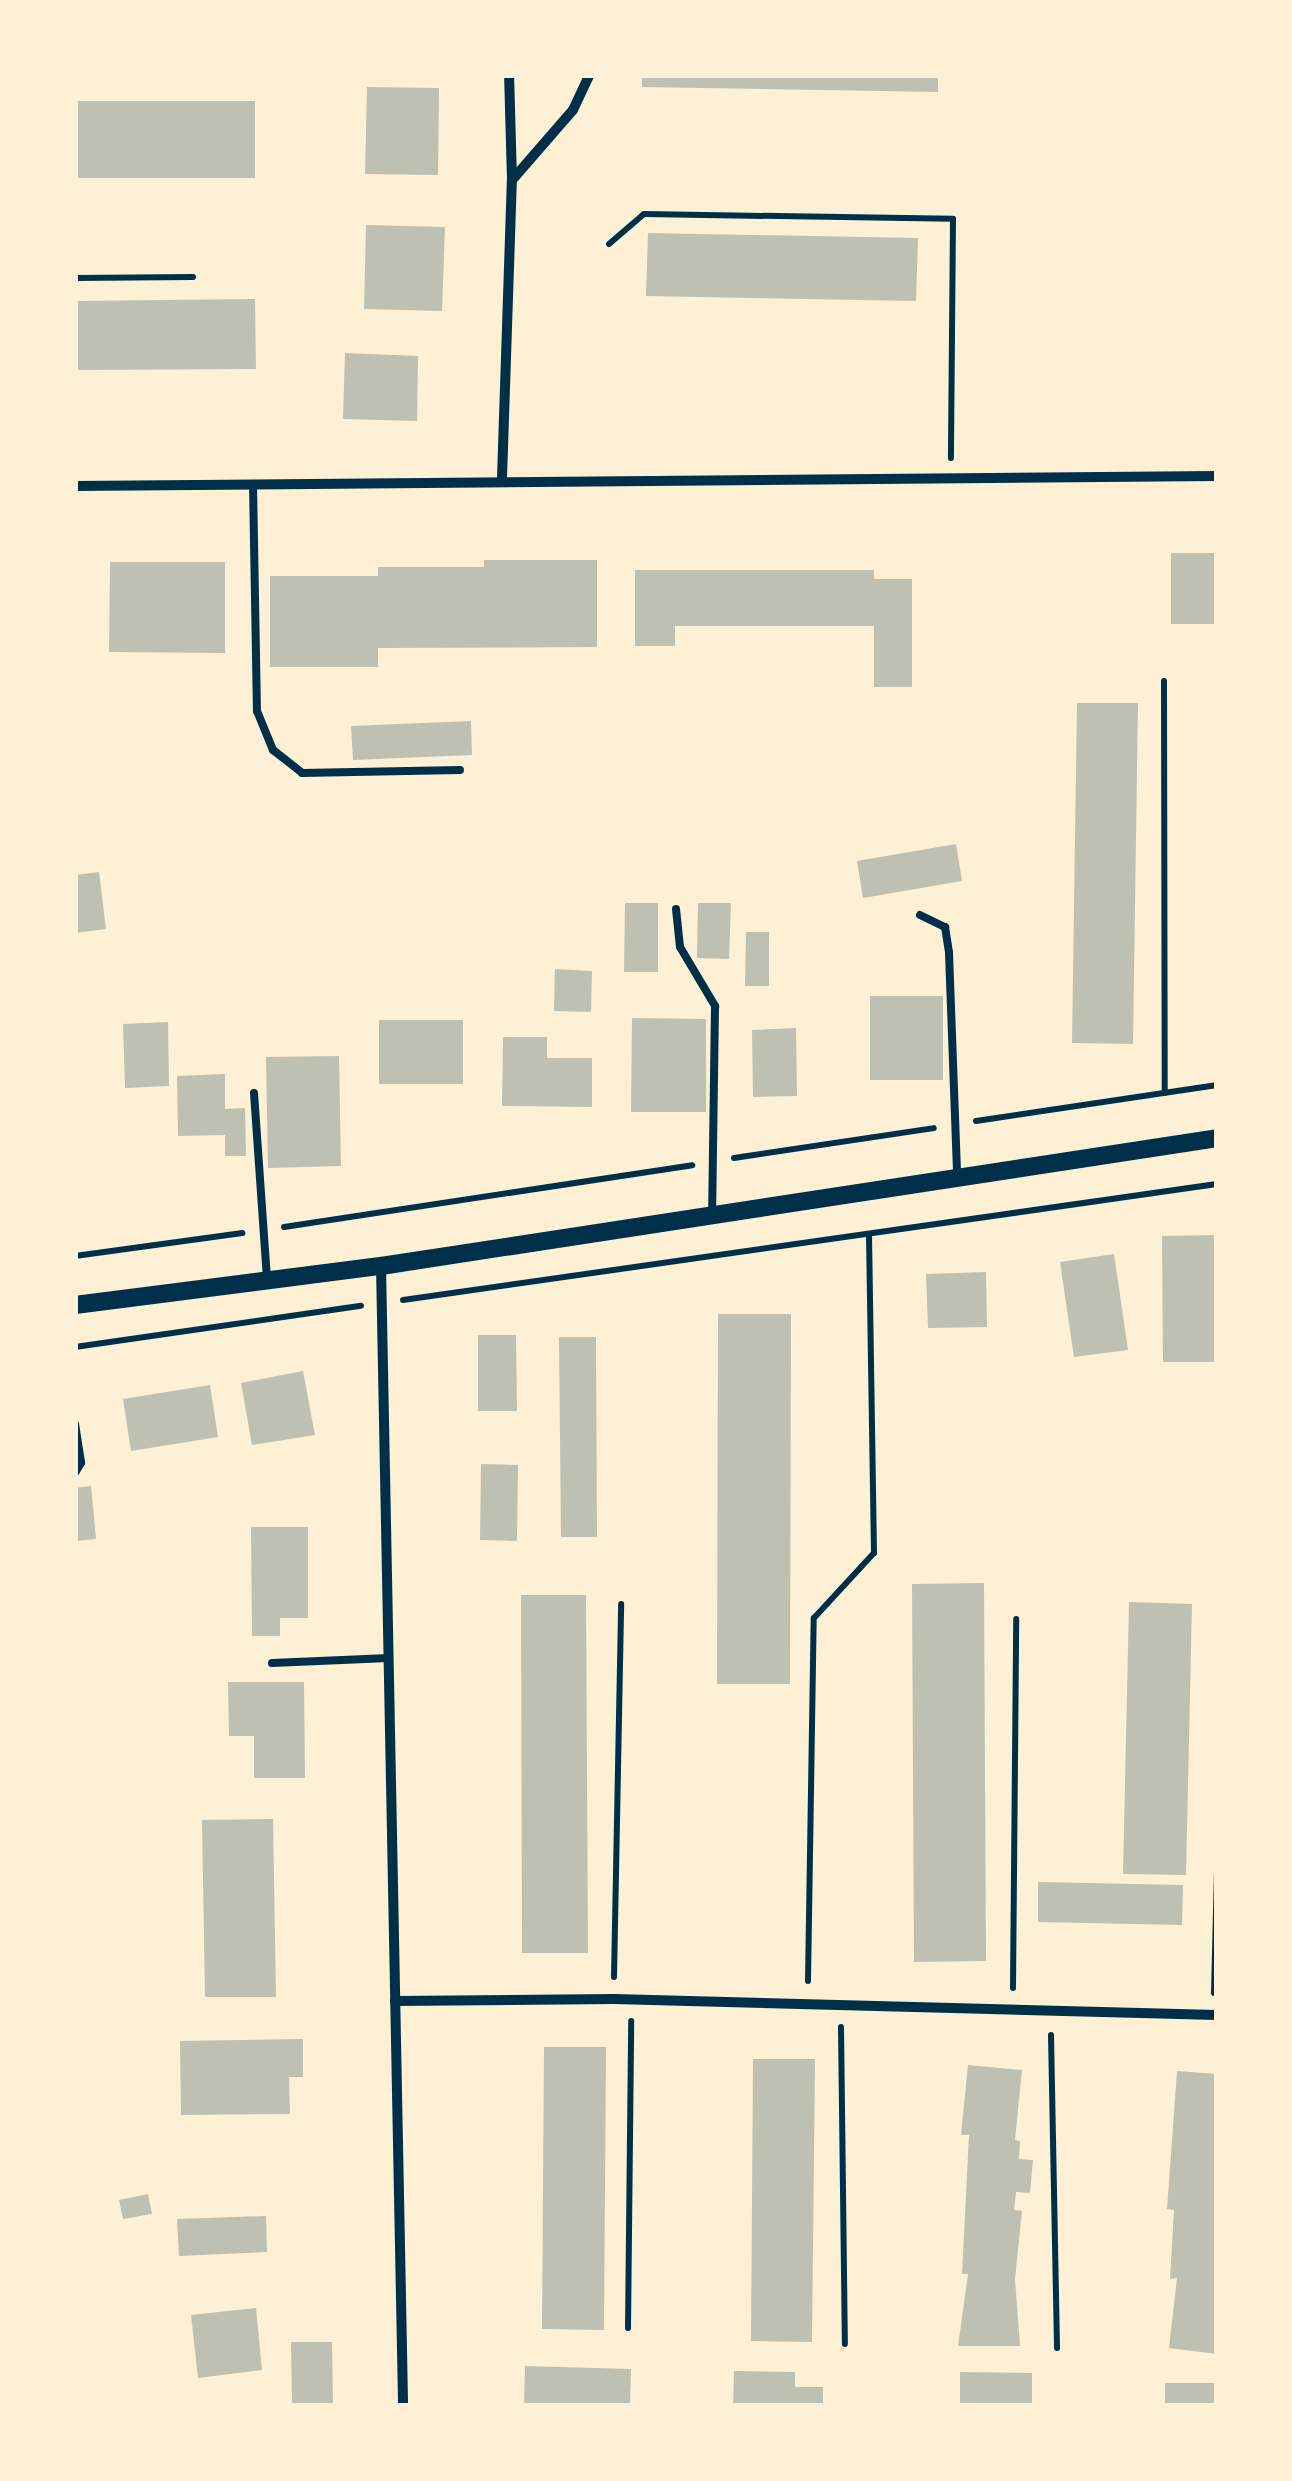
<!DOCTYPE html>
<html>
<head>
<meta charset="utf-8">
<style>
  body { margin:0 }
  #map { position:relative; width:1292px; height:2481px; overflow:hidden; background:#fdf0d5; font-family:"Nunito Sans",sans-serif }
  div>[style] { position:absolute }
  .building>* { inset:0; background:#bec0b2 }
  .path>* { height:6px; margin:-3px; padding:0 3px; transform-origin:3px; border-radius:3px; background:#003049 }
  .service>* { height:8px; margin:-4px; padding:0 4px; transform-origin:4px; border-radius:4px; background:#003049 }
  .minor>* { height:10px; margin:-5px; padding:0 5px; transform-origin:5px; border-radius:5px; background:#003049 }
  .tertiary>* { height:18px; margin:-9px; padding:0 9px; transform-origin:9px; border-radius:9px; background:#003049 }
  span { translate:-50% -50%; white-space:nowrap; text-align:center; line-height:1.15; -webkit-text-stroke:10px #fdf0d5; paint-order:stroke }
  .frame { position:absolute; inset:0; border:78px solid #fdf0d5; pointer-events:none }
</style>
</head>
<body>
<div id="map">
  <div class="building">
    <i style="clip-path:polygon(642px 75px,938px 75px,938px 92px,642px 87px)"></i>
    <i style="clip-path:polygon(367px 87px,439px 88px,438px 175px,365px 174px)"></i>
    <i style="clip-path:polygon(75px 101px,255px 101px,255px 178px,75px 178px)"></i>
    <i style="clip-path:polygon(366px 225px,445px 227px,442px 311px,364px 309px)"></i>
    <i style="clip-path:polygon(648px 233px,918px 238px,916px 301px,646px 296px)"></i>
    <i style="clip-path:polygon(255px 299px,256px 369px,75px 370px,75px 301px)"></i>
    <i style="clip-path:polygon(345px 353px,418px 356px,417px 421px,343px 419px)"></i>
    <i style="clip-path:polygon(1171px 553px,1217px 553px,1217px 624px,1171px 624px)"></i>
    <i style="clip-path:polygon(484px 560px,597px 560px,597px 647px,378px 648px,378px 667px,270px 667px,270px 576px,378px 576px,378px 567px,484px 567px)"></i>
    <i style="clip-path:polygon(110px 562px,225px 562px,225px 653px,109px 652px)"></i>
    <i style="clip-path:polygon(635px 570px,874px 570px,874px 579px,912px 579px,912px 687px,874px 687px,874px 626px,675px 626px,675px 646px,635px 646px)"></i>
    <i style="clip-path:polygon(1077px 703px,1138px 703px,1133px 1044px,1072px 1043px)"></i>
    <i style="clip-path:polygon(471px 721px,472px 755px,353px 760px,351px 726px)"></i>
    <i style="clip-path:polygon(956px 844px,962px 881px,863px 898px,857px 861px)"></i>
    <i style="clip-path:polygon(99px 872px,106px 929px,75px 933px,75px 875px)"></i>
    <i style="clip-path:polygon(625px 903px,658px 903px,658px 972px,624px 972px)"></i>
    <i style="clip-path:polygon(698px 903px,731px 903px,729px 959px,697px 958px)"></i>
    <i style="clip-path:polygon(746px 932px,769px 932px,769px 986px,745px 986px)"></i>
    <i style="clip-path:polygon(555px 969px,592px 971px,591px 1012px,554px 1011px)"></i>
    <i style="clip-path:polygon(870px 996px,943px 996px,943px 1080px,870px 1080px)"></i>
    <i style="clip-path:polygon(632px 1018px,706px 1019px,706px 1112px,631px 1112px)"></i>
    <i style="clip-path:polygon(379px 1020px,463px 1020px,463px 1084px,379px 1084px)"></i>
    <i style="clip-path:polygon(168px 1022px,169px 1086px,125px 1088px,123px 1024px)"></i>
    <i style="clip-path:polygon(796px 1028px,797px 1096px,753px 1097px,752px 1030px)"></i>
    <i style="clip-path:polygon(503px 1037px,547px 1037px,547px 1058px,592px 1058px,592px 1107px,502px 1106px)"></i>
    <i style="clip-path:polygon(339px 1056px,341px 1166px,268px 1168px,266px 1057px)"></i>
    <i style="clip-path:polygon(225px 1074px,225px 1109px,245px 1108px,246px 1156px,225px 1156px,225px 1135px,178px 1136px,177px 1076px)"></i>
    <i style="clip-path:polygon(1217px 1235px,1217px 1362px,1163px 1362px,1162px 1236px)"></i>
    <i style="clip-path:polygon(1114px 1254px,1128px 1350px,1074px 1357px,1060px 1262px)"></i>
    <i style="clip-path:polygon(986px 1272px,987px 1327px,928px 1328px,926px 1274px)"></i>
    <i style="clip-path:polygon(718px 1314px,791px 1314px,790px 1684px,717px 1684px)"></i>
    <i style="clip-path:polygon(478px 1335px,516px 1335px,517px 1411px,478px 1411px)"></i>
    <i style="clip-path:polygon(559px 1337px,596px 1337px,597px 1537px,561px 1537px)"></i>
    <i style="clip-path:polygon(303px 1371px,315px 1435px,252px 1445px,241px 1383px)"></i>
    <i style="clip-path:polygon(210px 1385px,218px 1437px,131px 1451px,123px 1399px)"></i>
    <i style="clip-path:polygon(481px 1464px,518px 1465px,517px 1541px,480px 1540px)"></i>
    <i style="clip-path:polygon(91px 1486px,96px 1539px,75px 1541px,75px 1488px)"></i>
    <i style="clip-path:polygon(251px 1527px,308px 1527px,308px 1618px,280px 1618px,280px 1636px,252px 1636px)"></i>
    <i style="clip-path:polygon(984px 1583px,986px 1961px,914px 1962px,912px 1584px)"></i>
    <i style="clip-path:polygon(521px 1595px,586px 1595px,588px 1953px,522px 1953px)"></i>
    <i style="clip-path:polygon(1129px 1602px,1192px 1604px,1186px 1875px,1123px 1874px)"></i>
    <i style="clip-path:polygon(228px 1682px,304px 1682px,305px 1778px,254px 1778px,254px 1736px,229px 1736px)"></i>
    <i style="clip-path:polygon(273px 1819px,276px 1997px,205px 1997px,202px 1820px)"></i>
    <i style="clip-path:polygon(1038px 1882px,1183px 1885px,1182px 1925px,1038px 1922px)"></i>
    <i style="clip-path:polygon(303px 2039px,303px 2077px,289px 2077px,290px 2114px,181px 2115px,180px 2041px)"></i>
    <i style="clip-path:polygon(544px 2047px,606px 2047px,604px 2330px,542px 2329px)"></i>
    <i style="clip-path:polygon(753px 2059px,815px 2059px,812px 2342px,751px 2341px)"></i>
    <i style="clip-path:polygon(968px 2065px,1022px 2070px,1015px 2140px,1020px 2141px,1019px 2159px,1033px 2160px,1030px 2193px,1016px 2192px,1014px 2210px,1022px 2211px,1015px 2279px,1020px 2346px,958px 2346px,968px 2274px,962px 2274px,969px 2135px,961px 2135px)"></i>
    <i style="clip-path:polygon(1177px 2071px,1217px 2074px,1217px 2354px,1169px 2348px,1177px 2278px,1170px 2279px,1174px 2210px,1167px 2209px)"></i>
    <i style="clip-path:polygon(148px 2194px,152px 2214px,123px 2219px,119px 2200px)"></i>
    <i style="clip-path:polygon(266px 2216px,267px 2252px,179px 2256px,177px 2219px)"></i>
    <i style="clip-path:polygon(256px 2308px,262px 2370px,198px 2378px,191px 2315px)"></i>
    <i style="clip-path:polygon(291px 2342px,332px 2342px,333px 2406px,292px 2406px)"></i>
    <i style="clip-path:polygon(525px 2366px,631px 2369px,630px 2406px,524px 2406px)"></i>
    <i style="clip-path:polygon(734px 2371px,795px 2372px,795px 2387px,823px 2387px,823px 2406px,733px 2406px)"></i>
    <i style="clip-path:polygon(960px 2372px,1032px 2373px,1032px 2406px,960px 2406px)"></i>
    <i style="clip-path:polygon(1165px 2383px,1216px 2383px,1217px 2406px,1165px 2406px)"></i>
  </div>
  <div class="path">
    <i style="left:609px;top:244px;width:46px;rotate:-40.6deg"></i>
    <i style="left:644px;top:214px;width:309px;rotate:0.9deg"></i>
    <i style="left:953px;top:219px;width:239px;rotate:90.5deg"></i>
    <i style="left:75px;top:278px;width:118px;rotate:-0.5deg"></i>
    <i style="left:1164px;top:681px;width:412px;rotate:89.9deg"></i>
    <i style="left:976px;top:1121px;width:244px;rotate:-8.5deg"></i>
    <i style="left:734px;top:1158px;width:202px;rotate:-8.5deg"></i>
    <i style="left:284px;top:1227px;width:413px;rotate:-8.6deg"></i>
    <i style="left:75px;top:1256px;width:169px;rotate:-7.8deg"></i>
    <i style="left:403px;top:1300px;width:822px;rotate:-8.11deg"></i>
    <i style="left:75px;top:1347px;width:289px;rotate:-8.2deg"></i>
    <i style="left:614px;top:1977px;width:373px;rotate:-88.9deg"></i>
    <i style="left:808px;top:1981px;width:363px;rotate:-89.1deg"></i>
    <i style="left:814px;top:1618px;width:88px;rotate:-47.3deg"></i>
    <i style="left:874px;top:1553px;width:317px;rotate:-90.9deg"></i>
    <i style="left:1013px;top:1988px;width:369px;rotate:-89.5deg"></i>
    <i style="left:1214px;top:1993px;width:124px;rotate:-88.6deg"></i>
    <i style="left:841px;top:2027px;width:317px;rotate:89.3deg"></i>
    <i style="left:1051px;top:2035px;width:313px;rotate:88.9deg"></i>
    <i style="left:628px;top:2328px;width:307px;rotate:-89.4deg"></i>
  </div>
  <div class="service">
    <i style="left:253px;top:484px;width:227px;rotate:89deg"></i>
    <i style="left:257px;top:711px;width:42px;rotate:67.7deg"></i>
    <i style="left:273px;top:750px;width:37px;rotate:38deg"></i>
    <i style="left:302px;top:773px;width:158px;rotate:-1.1deg"></i>
    <i style="left:676px;top:909px;width:38px;rotate:84deg"></i>
    <i style="left:680px;top:947px;width:69px;rotate:59.3deg"></i>
    <i style="left:715px;top:1006px;width:208px;rotate:90.8deg"></i>
    <i style="left:920px;top:915px;width:28px;rotate:26deg"></i>
    <i style="left:945px;top:927px;width:26px;rotate:81deg"></i>
    <i style="left:949px;top:953px;width:223px;rotate:87.9deg"></i>
    <i style="left:254px;top:1093px;width:188px;rotate:86deg"></i>
    <i style="left:75px;top:1424px;width:39px;rotate:81deg"></i>
    <i style="left:81px;top:1463px;width:12px;rotate:121deg"></i>
    <i style="left:272px;top:1663px;width:117px;rotate:-2.4deg"></i>
  </div>
  <div class="minor">
    <i style="left:513px;top:179px;width:91px;rotate:-49deg"></i>
    <i style="left:573px;top:110px;width:38px;rotate:-65deg"></i>
    <i style="left:502px;top:478px;width:298px;rotate:-88.1deg"></i>
    <i style="left:512px;top:180px;width:105px;rotate:-91.6deg"></i>
    <i style="left:75px;top:486px;width:1142px;rotate:-0.5deg"></i>
    <i style="left:381px;top:1266px;width:1140px;rotate:88.89deg"></i>
    <i style="left:395px;top:2001px;width:219px;rotate:-0.5deg"></i>
    <i style="left:614px;top:1999px;width:603px;rotate:1.52deg"></i>
  </div>
  <div class="tertiary">
    <i style="left:75px;top:1305px;width:308px;rotate:-7.3deg"></i>
    <i style="left:381px;top:1266px;width:846px;rotate:-8.7deg"></i>
  </div>
  <div class="frame"></div>
</div>
</body>
</html>
